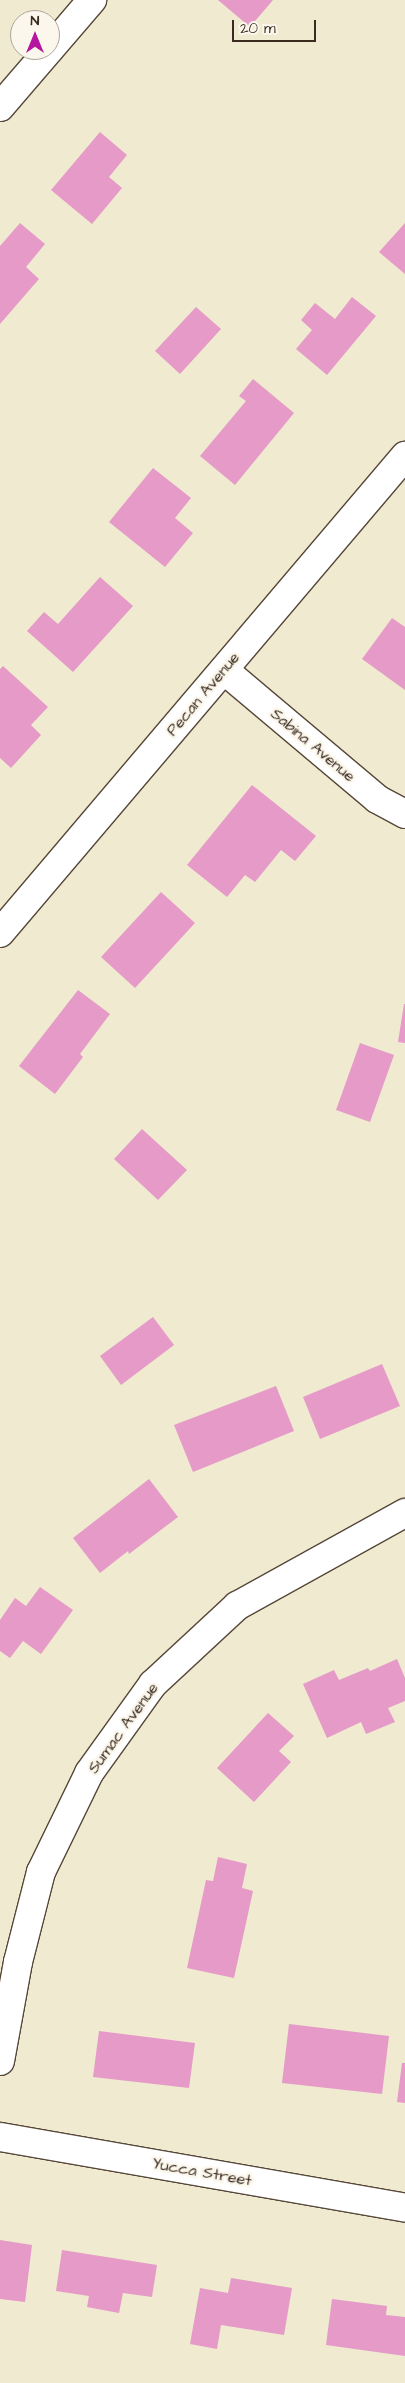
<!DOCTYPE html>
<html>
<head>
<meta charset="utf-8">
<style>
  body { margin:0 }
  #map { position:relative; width:405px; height:2383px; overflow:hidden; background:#efead0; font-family:"Architects Daughter",sans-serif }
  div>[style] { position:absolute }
  .building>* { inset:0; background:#e59ac8 }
  .roads { filter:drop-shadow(1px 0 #564739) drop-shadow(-1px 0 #564739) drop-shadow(0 1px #564739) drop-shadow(0 -1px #564739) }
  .minor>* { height:28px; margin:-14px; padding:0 14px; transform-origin:14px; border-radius:14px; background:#fff }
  span { translate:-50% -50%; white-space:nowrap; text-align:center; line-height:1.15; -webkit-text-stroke:5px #fbf7ec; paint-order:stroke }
  .street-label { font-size:16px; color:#3b2a1e }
  .north { position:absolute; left:10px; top:10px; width:50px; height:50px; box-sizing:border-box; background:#fbf7ec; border:1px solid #aea59a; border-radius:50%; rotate:0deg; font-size:14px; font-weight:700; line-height:20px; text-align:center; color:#3b2a1e }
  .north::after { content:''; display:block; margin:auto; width:18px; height:22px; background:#b5179e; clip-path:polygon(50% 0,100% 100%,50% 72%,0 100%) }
  .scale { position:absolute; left:232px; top:20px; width:84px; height:22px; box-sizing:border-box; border:2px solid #3b2a1e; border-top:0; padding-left:6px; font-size:15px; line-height:18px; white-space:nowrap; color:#3b2a1e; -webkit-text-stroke:4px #fbf7ec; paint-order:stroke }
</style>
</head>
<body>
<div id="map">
  <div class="building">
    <i style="clip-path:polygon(218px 0,273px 0,250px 27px)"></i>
    <i style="clip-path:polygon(100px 132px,127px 155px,109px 177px,122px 188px,92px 224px,51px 190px)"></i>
    <i style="clip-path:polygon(20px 223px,45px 244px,26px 267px,39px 279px,0 324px,0 246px)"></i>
    <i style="clip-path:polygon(405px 223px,405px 274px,379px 252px)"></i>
    <i style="clip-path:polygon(352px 297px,376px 316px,327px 375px,296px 349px,312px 330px,301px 320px,315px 303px,335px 319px)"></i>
    <i style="clip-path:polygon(196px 307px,221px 329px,180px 374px,155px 351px)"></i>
    <i style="clip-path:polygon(253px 379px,294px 413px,235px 485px,200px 456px,246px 401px,239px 396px)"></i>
    <i style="clip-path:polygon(153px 468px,191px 498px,175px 518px,193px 533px,165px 567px,109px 522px)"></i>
    <i style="clip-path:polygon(100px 577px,133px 606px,73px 672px,27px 631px,44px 612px,58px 624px)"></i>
    <i style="clip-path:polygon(392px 618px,405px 627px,405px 690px,362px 659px)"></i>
    <i style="clip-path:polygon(3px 666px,48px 707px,31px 725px,41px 735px,11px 768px,0 758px,0 669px)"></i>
    <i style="clip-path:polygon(252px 785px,316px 836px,295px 861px,281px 850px,255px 882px,245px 875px,227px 897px,187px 865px)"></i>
    <i style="clip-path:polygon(161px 892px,195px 923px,135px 988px,101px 957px)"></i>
    <i style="clip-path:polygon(78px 990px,110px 1014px,80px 1054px,83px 1057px,55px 1094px,19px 1066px)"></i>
    <i style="clip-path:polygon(404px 1004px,405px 1004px,405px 1043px,398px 1042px)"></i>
    <i style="clip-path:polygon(360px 1043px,394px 1055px,370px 1122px,336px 1110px)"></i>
    <i style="clip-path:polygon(142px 1129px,187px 1170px,158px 1200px,114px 1159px)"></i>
    <i style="clip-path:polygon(153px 1317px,174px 1345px,121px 1385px,100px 1356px)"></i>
    <i style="clip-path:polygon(382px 1364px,400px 1406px,320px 1439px,303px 1397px)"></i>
    <i style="clip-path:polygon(276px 1386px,294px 1431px,193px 1472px,174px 1425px)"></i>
    <i style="clip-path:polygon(149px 1479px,178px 1517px,129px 1554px,128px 1551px,100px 1573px,73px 1538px)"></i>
    <i style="clip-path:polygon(40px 1587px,73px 1610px,41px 1654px,23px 1641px,10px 1658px,0 1651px,0 1620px,15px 1598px,26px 1606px)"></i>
    <i style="clip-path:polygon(397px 1659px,405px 1678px,405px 1701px,388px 1708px,395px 1722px,366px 1734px,361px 1722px,327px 1738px,303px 1684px,334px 1670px,339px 1680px,368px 1668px,370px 1671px)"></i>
    <i style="clip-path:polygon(268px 1713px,294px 1736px,279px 1751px,291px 1762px,254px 1802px,217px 1768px)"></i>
    <i style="clip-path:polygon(218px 1857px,247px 1864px,242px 1888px,253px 1891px,234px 1978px,187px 1968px,206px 1880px,213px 1881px)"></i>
    <i style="clip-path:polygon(289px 2024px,389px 2036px,382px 2094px,282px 2083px)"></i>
    <i style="clip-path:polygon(99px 2031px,195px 2043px,189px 2088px,93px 2077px)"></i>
    <i style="clip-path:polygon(402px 2063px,405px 2063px,405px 2103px,397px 2102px)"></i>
    <i style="clip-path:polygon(0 2240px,32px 2245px,25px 2302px,0 2299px)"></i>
    <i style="clip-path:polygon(62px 2250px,157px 2265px,152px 2297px,123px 2293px,119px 2313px,87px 2307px,89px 2296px,56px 2291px)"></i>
    <i style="clip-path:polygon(231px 2278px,292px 2288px,284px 2335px,221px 2325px,217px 2349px,190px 2344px,200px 2288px,228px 2293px)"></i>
    <i style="clip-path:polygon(332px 2299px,387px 2306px,386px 2315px,405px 2317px,405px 2356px,326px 2345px)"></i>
  </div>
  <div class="roads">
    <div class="minor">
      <i style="left:50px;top:49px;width:65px;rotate:-49.4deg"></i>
      <i style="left:0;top:107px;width:75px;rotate:-49.3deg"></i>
      <i style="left:224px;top:670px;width:200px;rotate:40.1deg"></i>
      <i style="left:377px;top:799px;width:32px;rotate:28deg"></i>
      <i style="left:0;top:933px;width:626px;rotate:-49.67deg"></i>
      <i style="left:0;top:2061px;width:101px;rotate:-79.7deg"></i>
      <i style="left:18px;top:1962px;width:93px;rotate:-75.7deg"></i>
      <i style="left:41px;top:1872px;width:110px;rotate:-64.1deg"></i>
      <i style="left:89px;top:1773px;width:110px;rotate:-54.3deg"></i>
      <i style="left:153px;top:1684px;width:115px;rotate:-42.9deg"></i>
      <i style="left:237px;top:1606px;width:192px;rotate:-29deg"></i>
      <i style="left:0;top:2137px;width:411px;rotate:9.9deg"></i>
    </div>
  </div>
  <div class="street-label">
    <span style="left:203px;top:694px;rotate:-50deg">Pecan Avenue</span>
    <span style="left:313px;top:745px;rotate:40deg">Sabina Avenue</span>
    <span style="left:123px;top:1728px;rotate:-54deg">Sumac Avenue</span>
    <span style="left:202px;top:2172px;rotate:10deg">Yucca Street</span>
  </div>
  <div class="north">N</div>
  <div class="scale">20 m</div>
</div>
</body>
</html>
